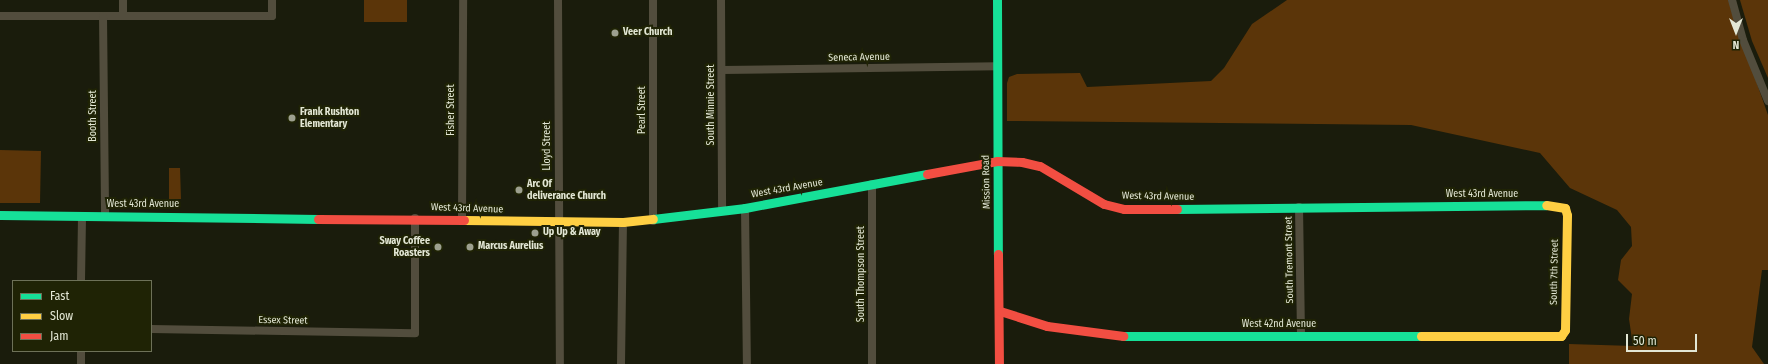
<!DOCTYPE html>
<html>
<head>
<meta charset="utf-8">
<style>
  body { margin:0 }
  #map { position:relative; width:1768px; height:364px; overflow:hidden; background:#1a1c0c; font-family:"Fira Sans Condensed",sans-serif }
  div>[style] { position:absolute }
  .green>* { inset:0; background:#5b3509 }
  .street>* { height:8px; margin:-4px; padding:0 4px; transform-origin:4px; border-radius:4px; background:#524d3d }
  .fast>* { height:9px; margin:-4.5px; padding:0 4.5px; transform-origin:4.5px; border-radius:4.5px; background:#16e098 }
  .slow>* { height:9px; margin:-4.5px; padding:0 4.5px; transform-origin:4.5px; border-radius:4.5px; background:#ffcf43 }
  .jam>* { height:9px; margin:-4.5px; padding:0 4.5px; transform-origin:4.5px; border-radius:4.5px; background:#f24e42 }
  .dots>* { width:11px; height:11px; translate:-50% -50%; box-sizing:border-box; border:2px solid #1f2305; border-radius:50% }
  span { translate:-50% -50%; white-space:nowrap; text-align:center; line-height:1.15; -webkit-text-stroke:4px #1f2305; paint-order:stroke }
  .poi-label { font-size:10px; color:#e3e7d5; font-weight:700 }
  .left { translate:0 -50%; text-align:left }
  .right { translate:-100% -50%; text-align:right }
  .street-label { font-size:10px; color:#e3e7d5 }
  .legend { position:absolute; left:12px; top:280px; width:140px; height:72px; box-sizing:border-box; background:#1f2305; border:1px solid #6d7158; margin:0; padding:5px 7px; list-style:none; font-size:12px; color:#e3e7d5 }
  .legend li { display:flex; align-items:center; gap:8px; height:20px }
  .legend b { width:20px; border:1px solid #6d7158 }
  .north { position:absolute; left:1716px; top:12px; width:40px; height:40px; -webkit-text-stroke:3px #1f2305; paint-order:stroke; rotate:180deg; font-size:11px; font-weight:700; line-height:16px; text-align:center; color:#e3e7d5 }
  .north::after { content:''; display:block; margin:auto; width:14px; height:18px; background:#e3e7d5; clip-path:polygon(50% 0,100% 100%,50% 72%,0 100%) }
  .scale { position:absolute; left:1626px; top:334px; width:71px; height:18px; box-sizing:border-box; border:2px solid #e3e7d5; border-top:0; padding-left:5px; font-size:12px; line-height:14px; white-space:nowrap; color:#e3e7d5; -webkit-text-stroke:3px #1f2305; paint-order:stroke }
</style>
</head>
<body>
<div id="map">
  <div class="green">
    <i style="clip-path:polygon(364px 0,407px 0,407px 22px,364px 22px)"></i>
    <i style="clip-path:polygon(1287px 0,1730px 0,1730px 7px,1768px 115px,1768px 270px,1762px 270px,1752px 347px,1764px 364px,1569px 364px,1569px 344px,1633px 346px,1629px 319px,1632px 294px,1618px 280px,1621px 260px,1632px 246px,1631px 227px,1617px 210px,1570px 188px,1540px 153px,1411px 125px,1007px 121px,1007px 83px,1009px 77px,1017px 74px,1080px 73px,1087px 87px,1211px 81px,1224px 68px,1252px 24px)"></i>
    <i style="clip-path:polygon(1740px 0,1768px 0,1768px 78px,1752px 41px)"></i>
    <i style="clip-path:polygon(0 150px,41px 151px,40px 203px,0 203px)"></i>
    <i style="clip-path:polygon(169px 168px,180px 168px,181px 199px,169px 199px)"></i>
  </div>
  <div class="street">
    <i style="left:558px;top:0;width:364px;rotate:89.7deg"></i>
    <i style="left:653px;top:0;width:221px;rotate:90deg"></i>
    <i style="left:721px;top:0;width:211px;rotate:89.7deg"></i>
    <i style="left:1732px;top:0;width:41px;rotate:74.6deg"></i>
    <i style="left:1743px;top:40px;width:66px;rotate:67.7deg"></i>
    <i style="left:123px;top:15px;width:15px;rotate:-90deg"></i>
    <i style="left:0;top:16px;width:272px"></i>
    <i style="left:272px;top:16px;width:16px;rotate:-90deg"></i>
    <i style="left:103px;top:16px;width:199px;rotate:89.4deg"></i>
    <i style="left:722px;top:70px;width:275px;rotate:-0.8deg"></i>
    <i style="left:1299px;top:207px;width:129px;rotate:89.1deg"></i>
    <i style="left:745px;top:208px;width:156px;rotate:89.3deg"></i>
    <i style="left:462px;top:220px;width:220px;rotate:-89.7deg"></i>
    <i style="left:81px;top:281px;width:65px;rotate:-89.1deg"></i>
    <i style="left:151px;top:329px;width:264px;rotate:0.9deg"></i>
    <i style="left:415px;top:333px;width:115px;rotate:-90deg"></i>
    <i style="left:81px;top:351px;width:13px;rotate:90deg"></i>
    <i style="left:621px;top:364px;width:142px;rotate:-89.2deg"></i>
    <i style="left:872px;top:364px;width:180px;rotate:-90deg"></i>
  </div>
  <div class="fast">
    <i style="left:997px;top:0;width:254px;rotate:89.8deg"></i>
    <i style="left:1177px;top:209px;width:369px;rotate:-0.6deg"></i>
    <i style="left:0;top:215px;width:318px;rotate:0.7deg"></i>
    <i style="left:653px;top:219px;width:93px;rotate:-6.8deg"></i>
    <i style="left:745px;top:208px;width:185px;rotate:-10.6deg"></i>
    <i style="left:1123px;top:336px;width:298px"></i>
  </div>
  <div class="slow">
    <i style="left:464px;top:220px;width:159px;rotate:0.7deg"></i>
    <i style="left:623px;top:222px;width:30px;rotate:-6deg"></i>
    <i style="left:1421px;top:336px;width:140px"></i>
    <i style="left:1561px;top:336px;width:7px;rotate:-56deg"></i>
    <i style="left:1565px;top:330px;width:115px;rotate:-89deg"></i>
    <i style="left:1567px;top:215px;width:7px;rotate:-106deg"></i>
    <i style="left:1565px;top:208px;width:19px;rotate:-171deg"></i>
  </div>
  <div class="jam">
    <i style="left:927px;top:174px;width:71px;rotate:-10.5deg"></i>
    <i style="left:997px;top:161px;width:25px;rotate:2deg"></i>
    <i style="left:1022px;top:162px;width:18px;rotate:13deg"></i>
    <i style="left:1040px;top:166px;width:74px;rotate:30.7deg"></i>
    <i style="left:1104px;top:204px;width:21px;rotate:14deg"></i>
    <i style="left:1124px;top:209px;width:53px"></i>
    <i style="left:318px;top:219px;width:146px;rotate:0.4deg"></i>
    <i style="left:998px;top:254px;width:110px;rotate:89.5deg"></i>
    <i style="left:1000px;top:311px;width:49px;rotate:17.7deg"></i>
    <i style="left:1047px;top:326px;width:77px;rotate:7.5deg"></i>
  </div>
  <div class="dots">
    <i style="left:615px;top:33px;background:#9da08f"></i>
    <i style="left:292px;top:118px;background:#9da08f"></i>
    <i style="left:519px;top:190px;background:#9da08f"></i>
    <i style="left:535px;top:233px;background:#9da08f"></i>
    <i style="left:438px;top:247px;background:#9da08f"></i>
    <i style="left:470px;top:247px;background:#9da08f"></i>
  </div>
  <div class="poi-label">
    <span class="left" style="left:623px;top:33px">Veer Church</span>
    <span class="left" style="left:300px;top:118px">Frank Rushton<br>Elementary</span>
    <span class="left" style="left:527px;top:190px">Arc Of<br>deliverance Church</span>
    <span class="left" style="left:543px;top:233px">Up Up &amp; Away</span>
    <span class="right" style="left:430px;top:247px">Sway Coffee<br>Roasters</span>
    <span class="left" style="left:478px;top:247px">Marcus Aurelius</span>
  </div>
  <div class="street-label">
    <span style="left:859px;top:58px;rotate:-1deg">Seneca Avenue</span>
    <span style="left:712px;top:105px;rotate:-90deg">South Minnie Street</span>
    <span style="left:452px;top:110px;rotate:-90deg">Fisher Street</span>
    <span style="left:643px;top:110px;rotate:-90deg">Pearl Street</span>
    <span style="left:94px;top:116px;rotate:-90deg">Booth Street</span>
    <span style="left:548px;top:146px;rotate:-90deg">Lloyd Street</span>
    <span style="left:987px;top:182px;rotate:-91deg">Mission Road</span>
    <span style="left:787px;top:189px;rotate:-10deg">West 43rd Avenue</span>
    <span style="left:1482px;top:195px">West 43rd Avenue</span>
    <span style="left:1158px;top:197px;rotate:1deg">West 43rd Avenue</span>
    <span style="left:143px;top:205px">West 43rd Avenue</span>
    <span style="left:467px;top:209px;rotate:2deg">West 43rd Avenue</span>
    <span style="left:1290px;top:260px;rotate:-91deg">South Tremont Street</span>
    <span style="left:1555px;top:272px;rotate:-89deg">South 7th Street</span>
    <span style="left:862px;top:274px;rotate:-90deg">South Thompson Street</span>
    <span style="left:283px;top:321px;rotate:1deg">Essex Street</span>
    <span style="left:1279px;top:325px">West 42nd Avenue</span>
  </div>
  <ul class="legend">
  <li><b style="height:5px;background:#16e098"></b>Fast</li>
  <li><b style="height:5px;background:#ffcf43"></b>Slow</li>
  <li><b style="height:5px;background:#f24e42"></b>Jam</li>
  </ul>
  <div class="north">N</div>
  <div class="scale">50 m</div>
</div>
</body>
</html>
